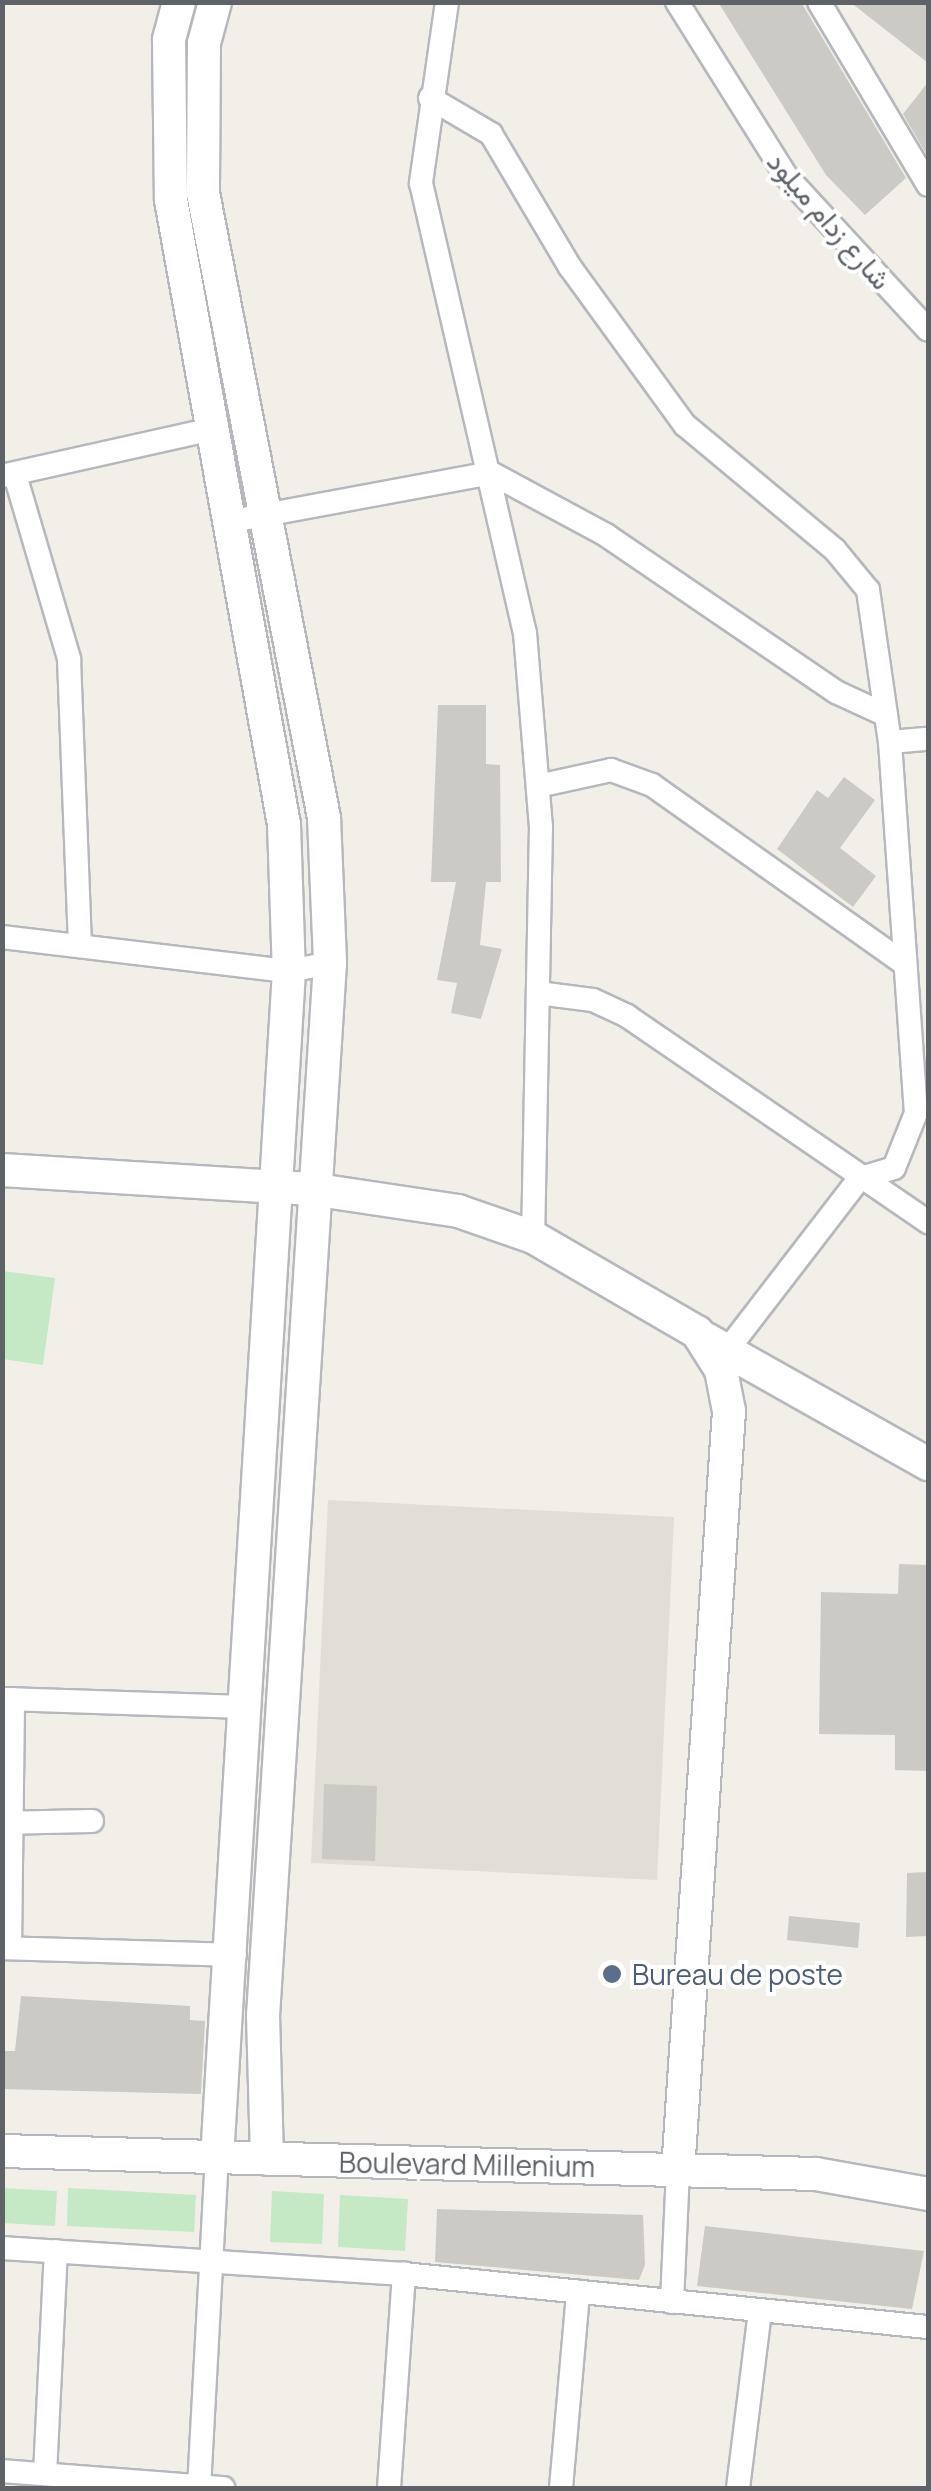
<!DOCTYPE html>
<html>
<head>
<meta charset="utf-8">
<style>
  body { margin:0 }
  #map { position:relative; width:931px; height:2491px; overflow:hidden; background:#f1efe8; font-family:Manrope,Vazirmatn,sans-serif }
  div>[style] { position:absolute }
  .education>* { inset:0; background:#e1ded6 }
  .green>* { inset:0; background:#c5e8c5 }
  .building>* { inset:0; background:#cccac5 }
  .roads { filter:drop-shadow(2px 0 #b5b8bc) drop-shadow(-2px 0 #b5b8bc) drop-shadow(0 2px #b5b8bc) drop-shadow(0 -2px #b5b8bc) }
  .street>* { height:22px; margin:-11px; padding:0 11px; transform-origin:11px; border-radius:11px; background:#fff }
  .secondary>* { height:32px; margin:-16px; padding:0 16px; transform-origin:16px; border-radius:16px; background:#fff }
  .dots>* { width:28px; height:28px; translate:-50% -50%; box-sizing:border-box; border:5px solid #fff; border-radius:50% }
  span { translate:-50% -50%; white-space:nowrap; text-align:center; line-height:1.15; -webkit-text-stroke:8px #fff; paint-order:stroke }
  .street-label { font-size:28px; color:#5f6368 }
  .service-label { font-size:28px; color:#4e5e75 }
  .left { translate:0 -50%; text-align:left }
  .frame { position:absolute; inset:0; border:5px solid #5f6368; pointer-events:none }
</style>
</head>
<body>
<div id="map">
  <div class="education">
    <i style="clip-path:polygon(328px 1500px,674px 1517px,657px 1880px,311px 1863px)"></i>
  </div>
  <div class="green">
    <i style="clip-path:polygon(3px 1271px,55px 1278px,43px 1365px,3px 1359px)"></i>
    <i style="clip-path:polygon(2px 2188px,57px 2191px,55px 2226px,3px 2223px)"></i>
    <i style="clip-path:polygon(68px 2188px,196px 2195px,194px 2232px,67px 2226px)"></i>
    <i style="clip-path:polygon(272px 2191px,324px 2194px,322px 2244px,270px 2242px)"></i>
    <i style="clip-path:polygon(340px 2195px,408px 2199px,405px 2251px,338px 2247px)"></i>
  </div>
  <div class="building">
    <i style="clip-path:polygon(718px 2px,801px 2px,906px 178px,865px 215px,826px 175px)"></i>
    <i style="clip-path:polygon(850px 2px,928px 2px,928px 63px)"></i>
    <i style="clip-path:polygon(928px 82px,928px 157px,903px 114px)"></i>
    <i style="clip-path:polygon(438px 705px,486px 705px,486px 764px,500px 765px,501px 882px,486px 882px,480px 945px,502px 949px,481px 1019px,451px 1013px,457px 983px,437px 980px,456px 882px,431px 882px)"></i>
    <i style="clip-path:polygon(844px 777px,875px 800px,840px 848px,876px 876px,853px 907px,777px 849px,817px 790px,828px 798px)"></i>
    <i style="clip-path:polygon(899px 1564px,928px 1565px,928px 1771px,895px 1770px,895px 1735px,819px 1734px,821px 1592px,898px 1594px)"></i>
    <i style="clip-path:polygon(324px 1784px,377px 1786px,375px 1861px,322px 1859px)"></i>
    <i style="clip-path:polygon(928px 1872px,928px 1936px,906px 1937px,907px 1873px)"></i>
    <i style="clip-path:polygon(789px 1916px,860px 1923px,858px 1948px,787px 1940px)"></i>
    <i style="clip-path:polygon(21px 1996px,190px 2006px,190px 2020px,205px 2021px,201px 2094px,2px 2089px,2px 2051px,15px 2051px)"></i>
    <i style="clip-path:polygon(437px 2209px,643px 2215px,645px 2265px,639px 2280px,435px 2262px)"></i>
    <i style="clip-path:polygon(705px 2226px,924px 2251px,912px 2309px,697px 2286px)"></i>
  </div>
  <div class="roads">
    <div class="street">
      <i style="left:447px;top:2px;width:183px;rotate:98.2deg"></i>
      <i style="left:421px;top:183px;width:462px;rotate:77deg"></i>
      <i style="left:525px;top:633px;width:194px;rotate:85.3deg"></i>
      <i style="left:541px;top:826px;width:411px;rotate:91.1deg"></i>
      <i style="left:677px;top:2px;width:205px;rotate:57.9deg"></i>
      <i style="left:786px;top:176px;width:209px;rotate:47.3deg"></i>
      <i style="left:819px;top:2px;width:213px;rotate:59.2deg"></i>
      <i style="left:430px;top:98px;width:71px;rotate:30.5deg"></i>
      <i style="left:491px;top:134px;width:155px;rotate:59.3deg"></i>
      <i style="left:570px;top:267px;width:195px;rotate:54deg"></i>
      <i style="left:685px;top:425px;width:195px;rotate:39.8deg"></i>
      <i style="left:835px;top:550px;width:52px;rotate:50.5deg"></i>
      <i style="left:868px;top:590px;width:154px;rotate:81.8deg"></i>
      <i style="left:890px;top:742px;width:372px;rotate:86deg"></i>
      <i style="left:916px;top:1113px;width:59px;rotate:111.8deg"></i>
      <i style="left:894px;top:1168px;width:37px;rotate:163deg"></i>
      <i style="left:859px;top:1179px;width:218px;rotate:127.6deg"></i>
      <i style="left:15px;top:475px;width:192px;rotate:73.6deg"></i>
      <i style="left:69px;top:659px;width:284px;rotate:87.8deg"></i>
      <i style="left:2px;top:476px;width:215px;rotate:-12.6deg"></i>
      <i style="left:232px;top:521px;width:263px;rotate:-10.5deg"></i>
      <i style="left:491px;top:473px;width:131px;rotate:28.3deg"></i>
      <i style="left:606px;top:535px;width:278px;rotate:34.3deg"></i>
      <i style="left:836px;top:692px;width:55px;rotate:24.7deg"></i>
      <i style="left:890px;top:742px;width:38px;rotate:-5deg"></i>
      <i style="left:538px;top:786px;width:75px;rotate:-12.4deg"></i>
      <i style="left:611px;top:770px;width:44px;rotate:20.1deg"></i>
      <i style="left:652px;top:785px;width:310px;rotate:35.3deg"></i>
      <i style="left:2px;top:937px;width:289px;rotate:6.8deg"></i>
      <i style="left:289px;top:971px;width:42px;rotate:-11deg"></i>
      <i style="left:538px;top:993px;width:55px;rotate:7.3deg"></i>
      <i style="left:593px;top:1000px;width:38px;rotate:25deg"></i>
      <i style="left:627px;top:1016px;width:365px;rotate:34.4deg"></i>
      <i style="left:2px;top:1699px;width:246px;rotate:1.9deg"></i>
      <i style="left:2px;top:1823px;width:90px;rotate:-1.3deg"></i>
      <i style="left:2px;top:1948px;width:233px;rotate:1.7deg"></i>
      <i style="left:10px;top:1948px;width:249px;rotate:-89.3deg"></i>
      <i style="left:2px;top:2248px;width:403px;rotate:3.7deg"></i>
      <i style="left:404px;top:2274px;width:527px;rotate:5.78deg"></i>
      <i style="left:672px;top:2302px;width:132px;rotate:-87.4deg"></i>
      <i style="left:2px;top:2471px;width:222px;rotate:4.4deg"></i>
      <i style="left:45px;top:2474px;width:223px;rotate:-87.2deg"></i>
      <i style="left:199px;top:2488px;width:330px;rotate:-86.9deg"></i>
      <i style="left:389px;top:2488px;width:215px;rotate:-86deg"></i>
      <i style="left:561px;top:2488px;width:197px;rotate:-85deg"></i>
      <i style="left:738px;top:2488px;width:178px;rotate:-82.9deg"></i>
    </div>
    <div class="secondary">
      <i style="left:179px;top:2px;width:39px;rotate:105deg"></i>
      <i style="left:169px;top:40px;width:160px;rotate:89.3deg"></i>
      <i style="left:171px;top:200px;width:634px;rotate:79.74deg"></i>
      <i style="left:284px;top:824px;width:147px;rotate:88.1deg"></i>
      <i style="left:289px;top:971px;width:1189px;rotate:93.47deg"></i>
      <i style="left:215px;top:2px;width:42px;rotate:105deg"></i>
      <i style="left:204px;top:43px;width:150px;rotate:90.4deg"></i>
      <i style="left:203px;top:193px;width:637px;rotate:79.04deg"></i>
      <i style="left:324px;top:818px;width:145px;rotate:87.6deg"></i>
      <i style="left:330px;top:963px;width:1054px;rotate:93.64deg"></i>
      <i style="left:263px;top:2015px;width:144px;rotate:88.4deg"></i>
      <i style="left:2px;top:1170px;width:310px;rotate:3.5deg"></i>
      <i style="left:311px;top:1189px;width:149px;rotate:8.5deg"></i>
      <i style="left:458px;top:1211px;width:79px;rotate:19.1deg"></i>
      <i style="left:533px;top:1237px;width:190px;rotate:30.1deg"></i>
      <i style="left:697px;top:1332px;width:45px;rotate:57.7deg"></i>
      <i style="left:721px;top:1370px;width:42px;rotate:79deg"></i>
      <i style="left:729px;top:1411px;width:761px;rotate:93.84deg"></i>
      <i style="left:706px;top:1339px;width:255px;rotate:29.4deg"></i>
      <i style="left:2px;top:2151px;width:814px;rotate:1.62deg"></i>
      <i style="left:816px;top:2174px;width:114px;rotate:10.1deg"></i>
    </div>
  </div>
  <div class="dots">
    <i style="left:612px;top:1974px;background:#5c6f8a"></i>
  </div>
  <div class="street-label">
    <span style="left:830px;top:220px;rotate:49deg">شارع زدام ميلود</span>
    <span style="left:467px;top:2164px;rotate:1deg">Boulevard Millenium</span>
  </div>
  <div class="service-label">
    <span class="left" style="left:632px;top:1974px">Bureau de poste</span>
  </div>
  <div class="frame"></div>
</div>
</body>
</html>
